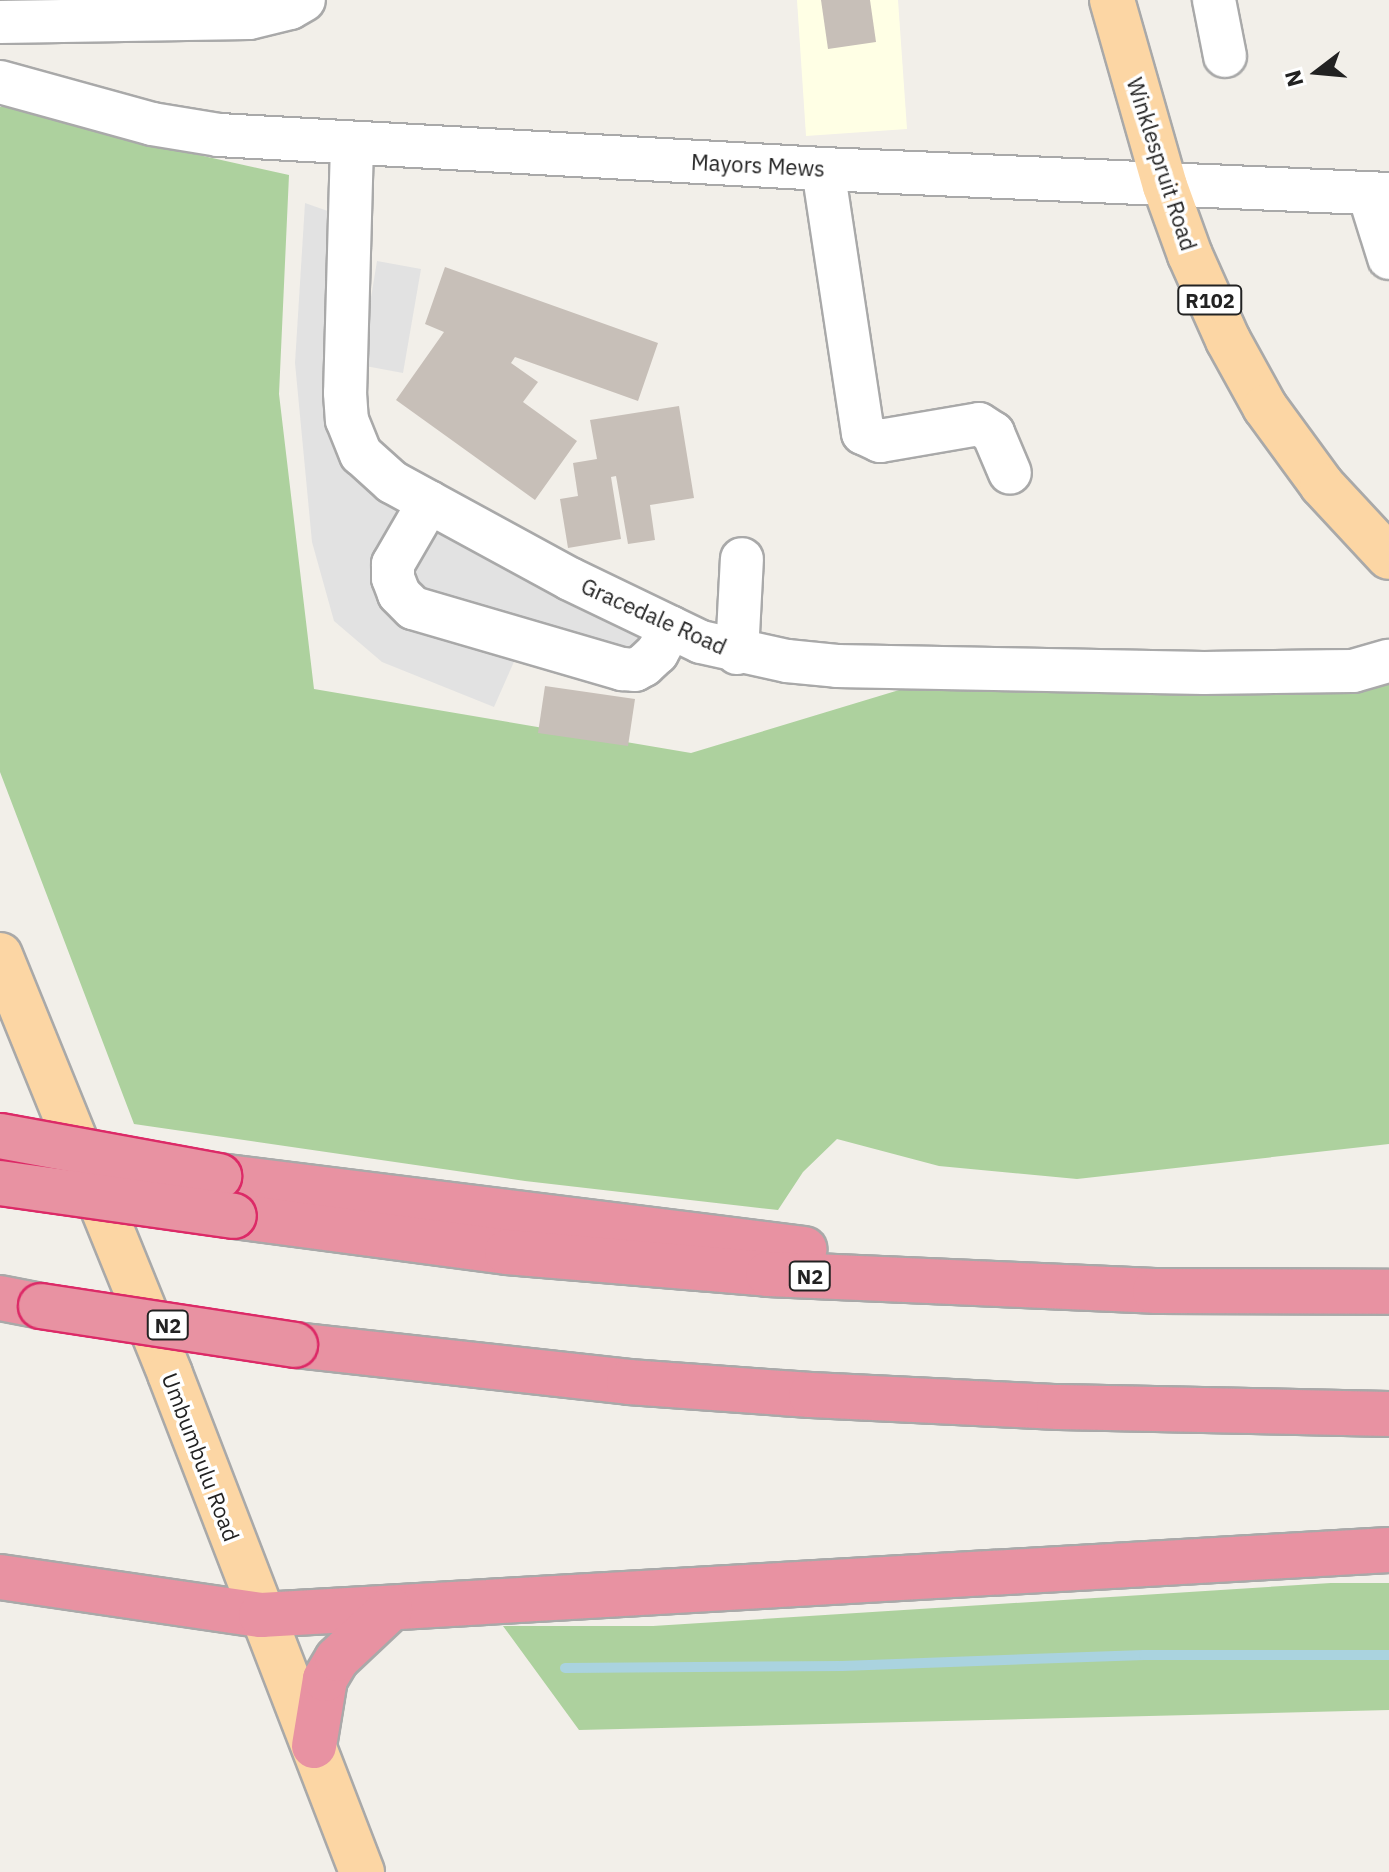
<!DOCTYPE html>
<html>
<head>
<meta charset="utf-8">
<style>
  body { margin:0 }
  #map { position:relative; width:1389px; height:1872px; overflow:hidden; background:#f2efe9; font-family:"IBM Plex Sans",sans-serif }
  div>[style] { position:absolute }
  .education>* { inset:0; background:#ffffe5 }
  .forest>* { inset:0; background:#add19e }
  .parking>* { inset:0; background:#e2e2e2 }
  .stream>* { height:10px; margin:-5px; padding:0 5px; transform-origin:5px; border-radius:5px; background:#aad3df }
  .building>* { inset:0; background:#c7bfb8 }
  .roads { filter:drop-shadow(2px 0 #a9a9a9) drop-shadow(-2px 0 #a9a9a9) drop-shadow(0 2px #a9a9a9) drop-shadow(0 -2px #a9a9a9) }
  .minor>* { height:42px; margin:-21px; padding:0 21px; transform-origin:21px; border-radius:21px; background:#fff }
  .major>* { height:44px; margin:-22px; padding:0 22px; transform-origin:22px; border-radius:22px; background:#fcd6a4 }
  .highway>* { height:44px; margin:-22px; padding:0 22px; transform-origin:22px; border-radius:22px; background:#e892a2 }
  .bridges { filter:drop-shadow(2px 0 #dc2a67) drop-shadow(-2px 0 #dc2a67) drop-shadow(0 2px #dc2a67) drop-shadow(0 -2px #dc2a67) }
  .highway-bridge>* { height:44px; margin:-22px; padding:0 22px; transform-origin:22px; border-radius:22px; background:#e892a2 }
  span { translate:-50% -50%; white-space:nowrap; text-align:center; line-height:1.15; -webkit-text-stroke:7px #fff; paint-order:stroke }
  .shield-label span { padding:2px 6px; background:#fff; border:2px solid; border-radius:6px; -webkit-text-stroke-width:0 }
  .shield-label { font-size:20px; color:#222; font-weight:700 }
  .street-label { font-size:22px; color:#222 }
  .north { position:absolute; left:1277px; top:32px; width:80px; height:80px; -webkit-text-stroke:6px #fff; paint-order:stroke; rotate:254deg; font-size:22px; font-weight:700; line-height:32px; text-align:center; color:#222 }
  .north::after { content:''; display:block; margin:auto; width:28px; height:36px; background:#222; clip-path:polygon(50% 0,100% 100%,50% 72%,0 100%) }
</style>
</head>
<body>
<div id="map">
  <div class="education">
    <i style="clip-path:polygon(797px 0,898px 0,907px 129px,806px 136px)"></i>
  </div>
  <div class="forest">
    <i style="clip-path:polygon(21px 105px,163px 147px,289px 175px,279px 394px,314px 689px,691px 753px,919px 684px,1389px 670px,1389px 1144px,1077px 1179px,939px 1166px,837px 1139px,803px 1172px,778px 1210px,525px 1181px,134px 1124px,0 772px,0 107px)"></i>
    <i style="clip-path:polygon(1331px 1583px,1389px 1583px,1389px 1710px,579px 1730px,503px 1626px,653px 1626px)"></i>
  </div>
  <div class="parking">
    <i style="clip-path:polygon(305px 203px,342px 216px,333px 375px,349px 475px,407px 511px,381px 578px,517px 655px,494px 707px,382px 662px,334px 621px,312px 542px,295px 363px)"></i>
    <i style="clip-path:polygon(377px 261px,421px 269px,403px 373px,360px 365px)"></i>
    <i style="clip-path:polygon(433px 522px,657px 634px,630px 662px,431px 599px,410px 584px)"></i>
  </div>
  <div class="stream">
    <i style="left:565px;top:1668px;width:277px;rotate:-0.4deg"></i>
    <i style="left:842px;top:1666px;width:302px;rotate:-2.1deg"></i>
    <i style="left:1144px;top:1655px;width:245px"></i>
  </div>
  <div class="building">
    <i style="clip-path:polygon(821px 0,870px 0,876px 42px,828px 49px)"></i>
    <i style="clip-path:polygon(445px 267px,658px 343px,638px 401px,515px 357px,511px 363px,538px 382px,523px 402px,577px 441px,535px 500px,396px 400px,444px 332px,425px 324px)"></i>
    <i style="clip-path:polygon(679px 406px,694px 498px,650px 505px,655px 540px,628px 544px,616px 476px,611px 477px,621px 539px,568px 548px,560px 499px,578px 496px,573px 463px,597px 459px,590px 420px)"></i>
    <i style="clip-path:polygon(545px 686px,635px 699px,628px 746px,538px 733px)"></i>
  </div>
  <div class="roads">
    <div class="minor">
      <i style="left:1214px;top:0;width:57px;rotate:78.9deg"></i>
      <i style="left:0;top:22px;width:249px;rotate:-0.9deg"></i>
      <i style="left:249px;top:18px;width:42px;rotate:-13.7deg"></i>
      <i style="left:290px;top:8px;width:16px;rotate:-30deg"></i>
      <i style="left:0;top:82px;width:158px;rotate:15.4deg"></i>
      <i style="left:152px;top:124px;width:68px;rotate:9.3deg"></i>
      <i style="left:219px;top:135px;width:605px;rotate:3.22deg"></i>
      <i style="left:823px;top:169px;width:567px;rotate:2.53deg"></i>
      <i style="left:352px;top:145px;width:248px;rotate:91.6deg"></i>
      <i style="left:345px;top:393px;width:27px;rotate:86deg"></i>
      <i style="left:347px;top:420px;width:37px;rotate:68deg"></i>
      <i style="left:361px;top:454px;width:42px;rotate:42.1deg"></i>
      <i style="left:392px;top:482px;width:203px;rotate:28.6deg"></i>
      <i style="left:570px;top:579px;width:145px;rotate:25.7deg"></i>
      <i style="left:701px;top:642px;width:88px;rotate:12.5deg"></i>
      <i style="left:787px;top:661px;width:50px;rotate:5.7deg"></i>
      <i style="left:837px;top:666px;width:367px;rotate:1.1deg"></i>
      <i style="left:1204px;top:673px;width:149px;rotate:-0.8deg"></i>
      <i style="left:1353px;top:671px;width:37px;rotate:-16deg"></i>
      <i style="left:823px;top:169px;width:267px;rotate:81.4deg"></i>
      <i style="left:863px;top:433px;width:19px;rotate:25deg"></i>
      <i style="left:880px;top:441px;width:100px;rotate:-9.7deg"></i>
      <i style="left:979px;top:424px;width:17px;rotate:33deg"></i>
      <i style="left:993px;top:433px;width:43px;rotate:67deg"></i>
      <i style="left:1369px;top:194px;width:67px;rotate:72.6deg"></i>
      <i style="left:429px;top:502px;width:72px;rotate:120.1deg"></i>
      <i style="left:393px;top:564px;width:14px;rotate:90deg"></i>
      <i style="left:393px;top:578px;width:17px;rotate:69deg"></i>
      <i style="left:399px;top:594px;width:20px;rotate:45deg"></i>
      <i style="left:413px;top:608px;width:218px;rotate:16.3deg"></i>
      <i style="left:622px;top:669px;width:13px;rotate:4deg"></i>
      <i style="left:635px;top:670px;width:10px;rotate:-29deg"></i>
      <i style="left:644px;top:665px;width:18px;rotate:-43deg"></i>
      <i style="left:657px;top:653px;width:29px;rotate:-61deg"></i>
      <i style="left:737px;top:653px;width:94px;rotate:-87deg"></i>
    </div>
    <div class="major">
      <i style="left:1112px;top:0;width:193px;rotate:74.1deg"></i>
      <i style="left:1165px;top:186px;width:73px;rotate:70.1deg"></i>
      <i style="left:1190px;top:255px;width:93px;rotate:65.9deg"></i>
      <i style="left:1228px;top:340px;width:77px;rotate:61.1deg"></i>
      <i style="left:1265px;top:407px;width:97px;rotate:53.8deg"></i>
      <i style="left:1322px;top:485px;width:98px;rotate:47.1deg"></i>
      <i style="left:0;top:955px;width:452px;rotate:67.9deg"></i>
      <i style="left:170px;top:1374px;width:534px;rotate:68.92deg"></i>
    </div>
    <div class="highway">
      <i style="left:219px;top:1176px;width:590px;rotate:7.11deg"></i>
      <i style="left:234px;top:1216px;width:275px;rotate:7.5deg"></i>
      <i style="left:507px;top:1252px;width:262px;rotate:4.8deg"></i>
      <i style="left:768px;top:1274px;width:387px;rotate:2.5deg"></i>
      <i style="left:1155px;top:1291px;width:234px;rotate:0.2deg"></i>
      <i style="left:0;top:1298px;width:42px;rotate:11deg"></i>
      <i style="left:295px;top:1345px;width:336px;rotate:6.3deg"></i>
      <i style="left:629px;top:1382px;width:182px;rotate:4.1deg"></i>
      <i style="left:811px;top:1395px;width:248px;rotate:2.8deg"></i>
      <i style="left:1059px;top:1407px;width:330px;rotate:1.2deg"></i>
      <i style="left:0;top:1577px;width:264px;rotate:8.3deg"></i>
      <i style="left:261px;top:1615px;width:1130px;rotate:-3.3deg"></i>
      <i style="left:314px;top:1746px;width:68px;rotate:-80.7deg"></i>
      <i style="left:325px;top:1679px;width:23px;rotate:-59deg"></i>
      <i style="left:337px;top:1659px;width:73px;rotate:-43.3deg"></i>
    </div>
  </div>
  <div class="bridges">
    <div class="highway-bridge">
      <i style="left:0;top:1136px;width:223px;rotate:10.4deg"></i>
      <i style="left:0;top:1183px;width:236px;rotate:8deg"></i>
      <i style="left:41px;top:1306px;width:257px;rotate:8.7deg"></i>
    </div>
  </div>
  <div class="shield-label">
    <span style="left:1210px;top:300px">R102</span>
    <span style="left:810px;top:1276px">N2</span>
    <span style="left:168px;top:1325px">N2</span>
  </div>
  <div class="street-label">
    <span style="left:1162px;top:164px;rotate:72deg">Winklespruit Road</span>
    <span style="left:758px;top:165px;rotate:3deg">Mayors Mews</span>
    <span style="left:654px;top:616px;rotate:24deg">Gracedale Road</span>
    <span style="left:201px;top:1457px;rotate:69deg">Umbumbulu Road</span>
  </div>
  <div class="north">N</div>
</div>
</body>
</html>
